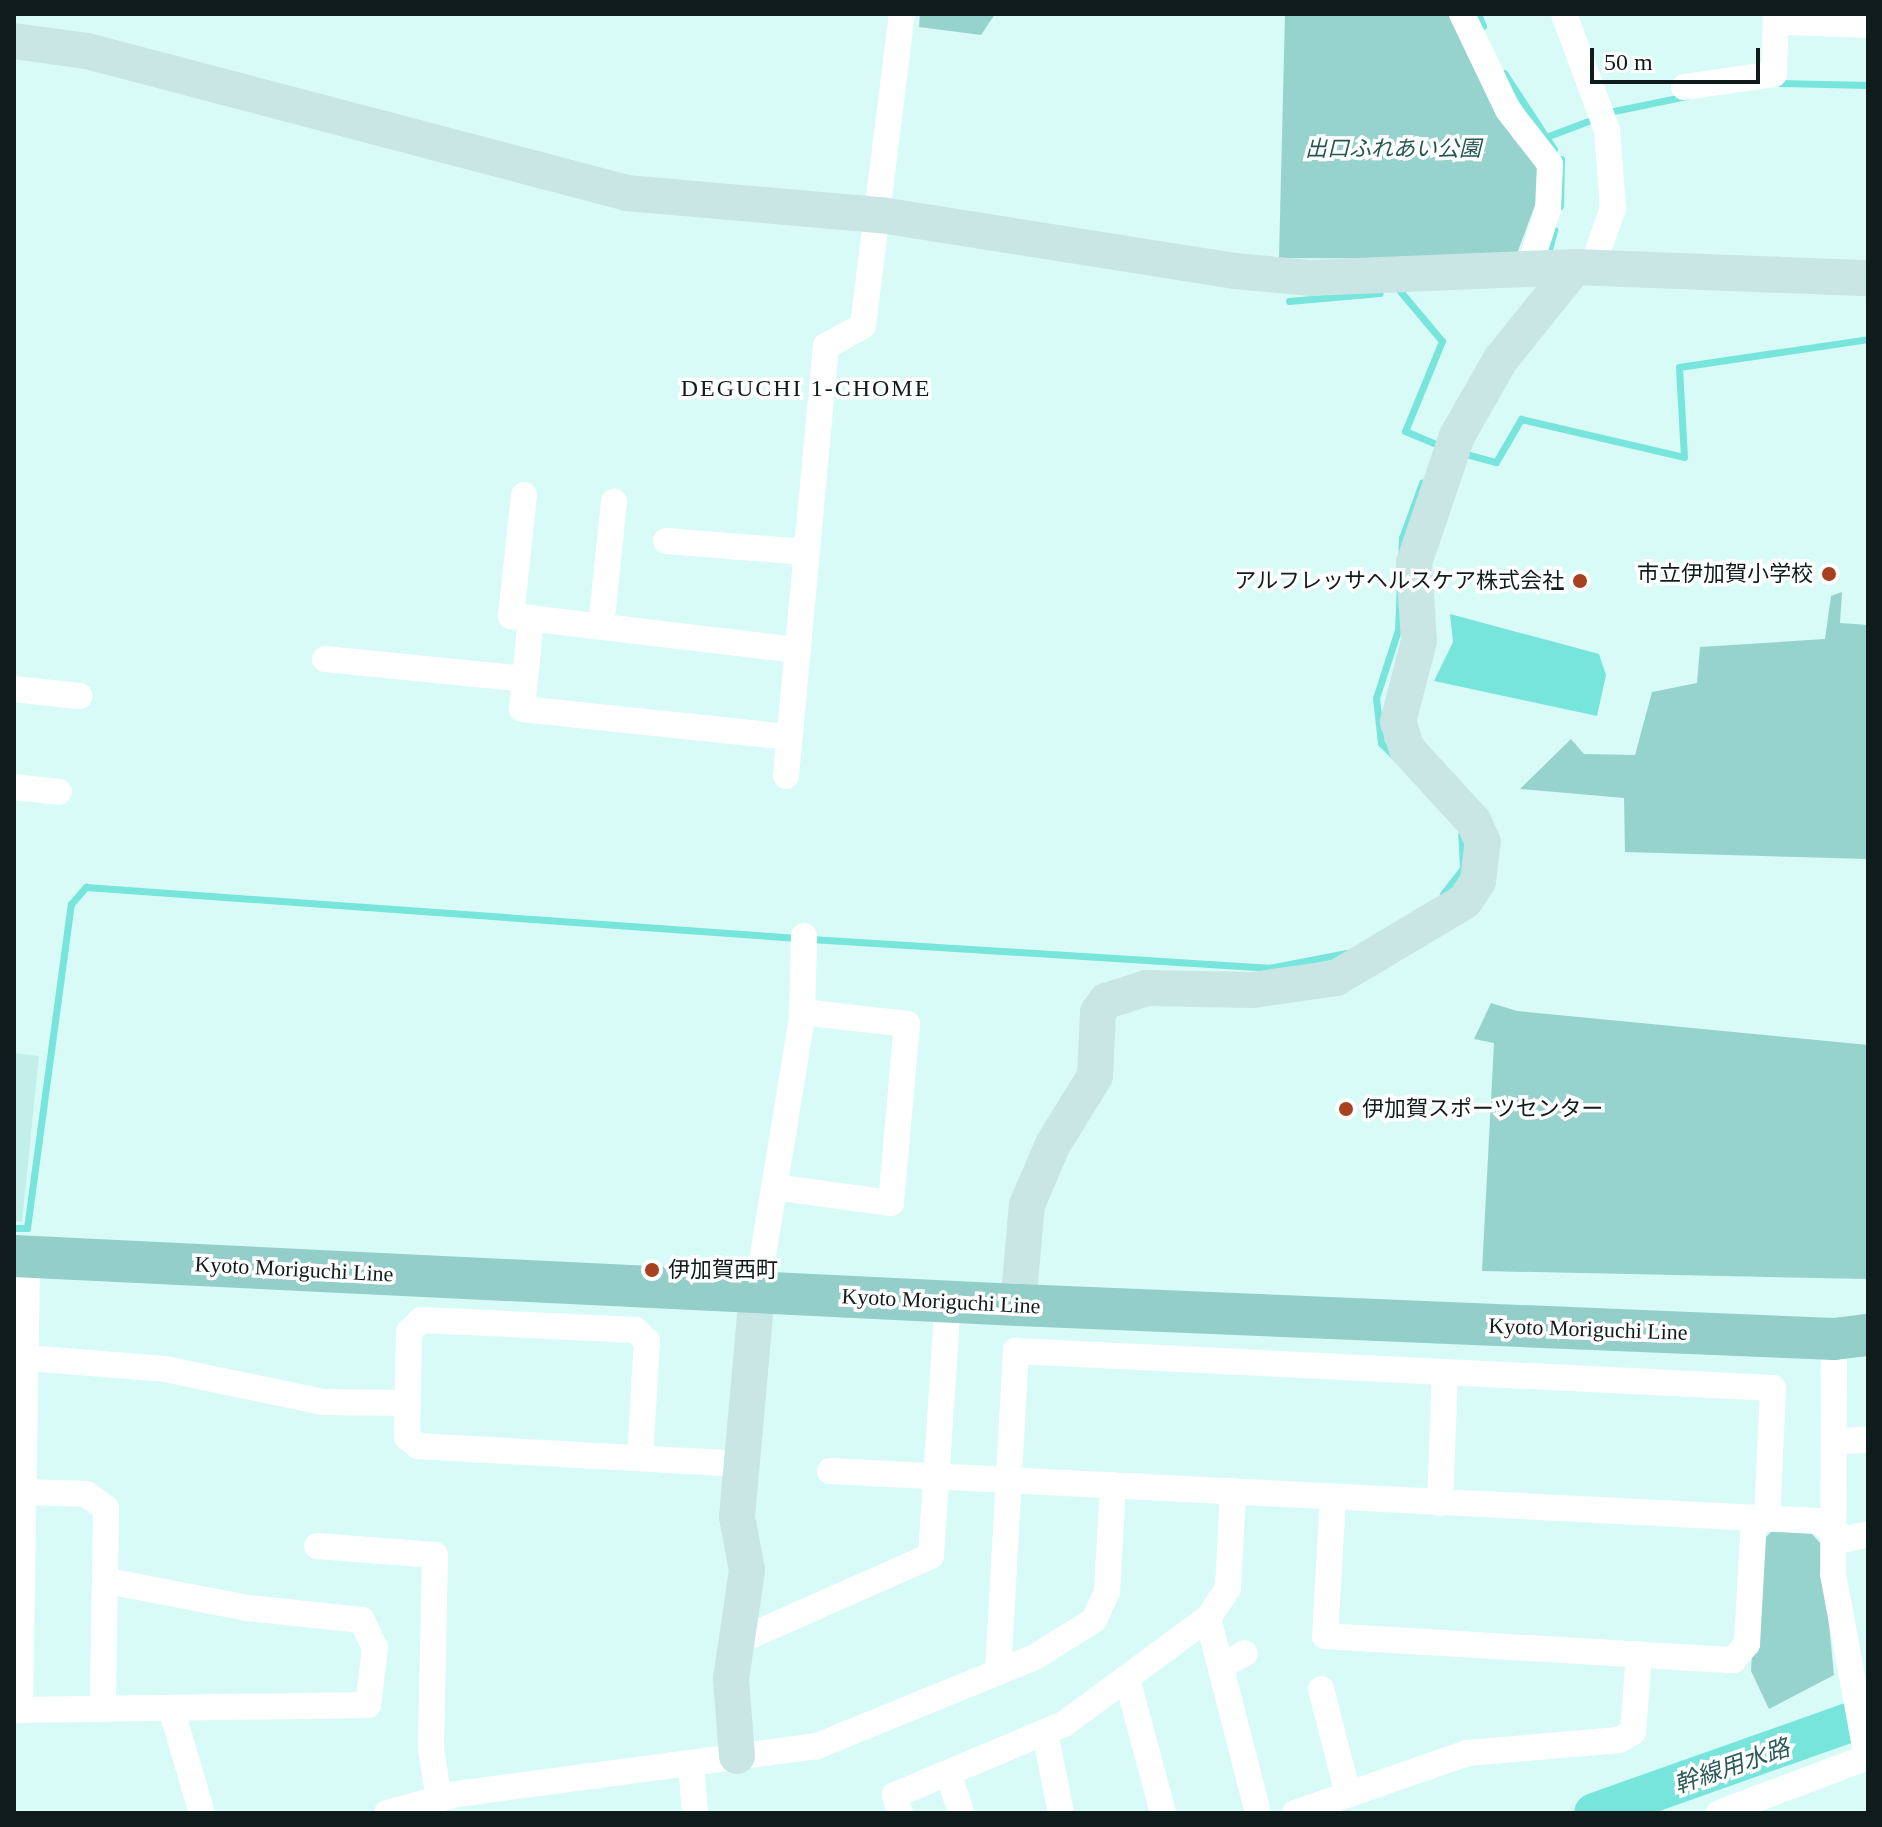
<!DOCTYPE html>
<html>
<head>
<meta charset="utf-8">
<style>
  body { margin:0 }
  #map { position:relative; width:1882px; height:1827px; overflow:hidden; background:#d9fbf7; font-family:"Times New Roman","Noto Sans JP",serif }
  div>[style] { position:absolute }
  .built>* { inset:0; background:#c3efea }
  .green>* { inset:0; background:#96d3cd }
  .water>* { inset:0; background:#77e5db }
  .stream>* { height:7px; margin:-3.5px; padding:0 3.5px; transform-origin:3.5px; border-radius:3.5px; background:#77e5db }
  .river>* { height:40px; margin:-20px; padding:0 20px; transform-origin:20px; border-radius:20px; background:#77e5db }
  .street>* { height:26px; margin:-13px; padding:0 13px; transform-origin:13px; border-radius:13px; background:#fff }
  .secondary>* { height:36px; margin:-18px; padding:0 18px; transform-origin:18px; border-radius:18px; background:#c9e6e4 }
  .primary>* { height:42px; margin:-21px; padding:0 21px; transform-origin:21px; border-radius:21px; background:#93cec9 }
  .dots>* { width:22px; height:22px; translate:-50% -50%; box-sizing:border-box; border:4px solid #fff; border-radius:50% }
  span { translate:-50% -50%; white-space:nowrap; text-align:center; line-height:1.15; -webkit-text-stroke:7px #fff; paint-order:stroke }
  .park-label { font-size:22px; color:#265753; font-style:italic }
  .poi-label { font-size:22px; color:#101c1b }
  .right { translate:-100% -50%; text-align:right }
  .left { translate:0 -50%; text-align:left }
  .street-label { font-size:22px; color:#101c1b }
  .neighbourhood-label { font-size:24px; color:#101c1b; letter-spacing:2px }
  .water-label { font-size:24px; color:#2a5b56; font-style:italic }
  .frame { position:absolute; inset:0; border:16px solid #101c1b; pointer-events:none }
  .scale { position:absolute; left:1590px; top:48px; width:170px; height:36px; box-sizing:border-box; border:4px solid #101c1b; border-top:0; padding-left:10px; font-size:24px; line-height:28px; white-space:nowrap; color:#101c1b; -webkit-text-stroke:6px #fff; paint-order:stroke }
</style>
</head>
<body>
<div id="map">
  <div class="built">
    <i style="clip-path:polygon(14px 1053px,39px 1056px,22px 1222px,14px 1221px)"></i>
  </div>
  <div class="green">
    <i style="clip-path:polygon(920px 14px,995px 14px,981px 35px,919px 27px)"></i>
    <i style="clip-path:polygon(1285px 14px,1450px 14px,1513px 138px,1541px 169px,1541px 189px,1515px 259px,1279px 258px)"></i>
    <i style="clip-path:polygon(1842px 592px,1840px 623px,1868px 625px,1868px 859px,1625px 852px,1624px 798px,1520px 789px,1571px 739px,1584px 754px,1635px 755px,1652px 692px,1697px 683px,1700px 647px,1825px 639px,1831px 596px)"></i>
    <i style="clip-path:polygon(1491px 1003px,1517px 1011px,1868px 1045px,1868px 1279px,1482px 1271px,1494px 1043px,1474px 1039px)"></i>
    <i style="clip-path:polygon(1773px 1530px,1810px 1532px,1821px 1544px,1834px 1675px,1769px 1709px,1751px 1671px,1759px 1544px)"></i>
  </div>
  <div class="water">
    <i style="clip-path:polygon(1450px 614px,1599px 654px,1606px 675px,1597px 716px,1434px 681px,1453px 642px)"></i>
  </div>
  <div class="stream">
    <i style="left:1478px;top:14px;width:13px;rotate:67deg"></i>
    <i style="left:1504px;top:73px;width:91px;rotate:56.7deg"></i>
    <i style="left:1780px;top:83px;width:88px;rotate:1.3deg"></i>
    <i style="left:1609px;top:112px;width:80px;rotate:-11.6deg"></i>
    <i style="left:1546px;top:137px;width:53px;rotate:-20.8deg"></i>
    <i style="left:1560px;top:206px;width:47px;rotate:-88.8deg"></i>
    <i style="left:1547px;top:257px;width:28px;rotate:-75deg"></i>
    <i style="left:1400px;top:291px;width:65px;rotate:50deg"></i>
    <i style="left:1442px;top:341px;width:97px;rotate:112.3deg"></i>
    <i style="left:1405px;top:431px;width:41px;rotate:22.8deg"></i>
    <i style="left:1289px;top:301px;width:91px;rotate:-5deg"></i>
    <i style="left:1462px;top:453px;width:35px;rotate:15deg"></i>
    <i style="left:1496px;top:462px;width:50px;rotate:-59.8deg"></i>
    <i style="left:1521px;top:419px;width:167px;rotate:13.1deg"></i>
    <i style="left:1684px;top:457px;width:90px;rotate:-93.2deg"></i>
    <i style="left:1679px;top:367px;width:191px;rotate:-8.4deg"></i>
    <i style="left:1394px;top:756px;width:18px;rotate:-135deg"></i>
    <i style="left:1381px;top:743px;width:45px;rotate:-96.3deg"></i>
    <i style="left:1376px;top:698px;width:71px;rotate:-72.1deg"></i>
    <i style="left:1398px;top:630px;width:92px;rotate:-87.5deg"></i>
    <i style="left:1402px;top:538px;width:59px;rotate:-70deg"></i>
    <i style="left:1443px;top:894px;width:33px;rotate:-52deg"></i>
    <i style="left:1463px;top:868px;width:34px;rotate:-93deg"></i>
    <i style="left:811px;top:939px;width:458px;rotate:3.6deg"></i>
    <i style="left:1268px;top:968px;width:80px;rotate:-10.8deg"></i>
    <i style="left:14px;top:1228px;width:13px"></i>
    <i style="left:27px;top:1228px;width:327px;rotate:-82.3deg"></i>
    <i style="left:71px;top:904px;width:23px;rotate:-49deg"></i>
    <i style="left:86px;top:887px;width:714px;rotate:4.1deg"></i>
  </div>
  <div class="river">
    <i style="left:1594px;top:1813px;width:291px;rotate:-19.5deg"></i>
  </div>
  <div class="street">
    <i style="left:1462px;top:14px;width:106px;rotate:64.4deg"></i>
    <i style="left:1508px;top:110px;width:68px;rotate:52.1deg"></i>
    <i style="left:1550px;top:164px;width:45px;rotate:92.5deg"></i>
    <i style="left:1548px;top:209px;width:62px;rotate:107.9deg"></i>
    <i style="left:1564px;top:14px;width:124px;rotate:69.7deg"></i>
    <i style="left:1607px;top:130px;width:78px;rotate:85.6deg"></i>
    <i style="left:1613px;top:208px;width:64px;rotate:109.3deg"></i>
    <i style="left:1790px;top:22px;width:78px;rotate:2.2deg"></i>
    <i style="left:1684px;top:87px;width:91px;rotate:-8.2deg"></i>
    <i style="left:1774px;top:74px;width:60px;rotate:-88.1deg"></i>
    <i style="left:524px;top:495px;width:122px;rotate:96.1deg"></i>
    <i style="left:511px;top:616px;width:289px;rotate:6.8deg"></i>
    <i style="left:666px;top:541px;width:141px;rotate:4.5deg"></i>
    <i style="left:531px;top:618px;width:91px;rotate:95.6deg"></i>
    <i style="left:522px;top:709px;width:269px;rotate:6deg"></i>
    <i style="left:601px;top:626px;width:125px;rotate:-84deg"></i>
    <i style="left:325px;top:659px;width:201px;rotate:5.7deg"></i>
    <i style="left:14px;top:689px;width:66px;rotate:6.1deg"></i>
    <i style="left:786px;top:776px;width:432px;rotate:-84.7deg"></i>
    <i style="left:826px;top:346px;width:42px;rotate:-28.4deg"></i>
    <i style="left:863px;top:326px;width:314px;rotate:-82.9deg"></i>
    <i style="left:14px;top:787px;width:45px;rotate:6.3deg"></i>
    <i style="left:774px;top:1187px;width:118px;rotate:7.8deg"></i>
    <i style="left:891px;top:1203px;width:180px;rotate:-84.9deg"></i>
    <i style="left:907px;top:1024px;width:106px;rotate:-173.5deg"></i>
    <i style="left:757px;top:1292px;width:278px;rotate:-80.7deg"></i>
    <i style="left:802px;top:1018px;width:82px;rotate:-88.6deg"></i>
    <i style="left:1834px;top:1339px;width:235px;rotate:90.2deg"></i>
    <i style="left:1833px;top:1574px;width:186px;rotate:79.5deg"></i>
    <i style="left:14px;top:1357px;width:151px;rotate:4.5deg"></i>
    <i style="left:165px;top:1369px;width:161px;rotate:11.8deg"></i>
    <i style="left:323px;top:1402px;width:84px;rotate:0.7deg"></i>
    <i style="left:1836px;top:1442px;width:32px;rotate:-5deg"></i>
    <i style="left:640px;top:1458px;width:117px;rotate:-86.6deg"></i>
    <i style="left:647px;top:1341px;width:16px;rotate:-137deg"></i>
    <i style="left:635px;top:1330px;width:214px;rotate:-177.3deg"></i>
    <i style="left:421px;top:1320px;width:17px;rotate:135deg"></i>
    <i style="left:409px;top:1332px;width:105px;rotate:91.1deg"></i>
    <i style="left:407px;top:1437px;width:14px;rotate:39deg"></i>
    <i style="left:418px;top:1446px;width:324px;rotate:3.2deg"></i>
    <i style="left:830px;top:1471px;width:988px;rotate:2.9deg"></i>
    <i style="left:1817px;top:1521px;width:35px;rotate:31deg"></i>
    <i style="left:1847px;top:1539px;width:22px;rotate:-13deg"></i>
    <i style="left:23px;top:1492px;width:63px;rotate:1.8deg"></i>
    <i style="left:86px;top:1494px;width:24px;rotate:35deg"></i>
    <i style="left:106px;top:1508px;width:201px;rotate:90.9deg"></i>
    <i style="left:1333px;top:1497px;width:139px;rotate:93.3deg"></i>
    <i style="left:1325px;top:1636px;width:409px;rotate:3.4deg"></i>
    <i style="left:1733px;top:1660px;width:21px;rotate:-49deg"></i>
    <i style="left:1747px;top:1644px;width:124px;rotate:-86.8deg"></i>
    <i style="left:1440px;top:1503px;width:131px;rotate:-87.8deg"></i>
    <i style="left:317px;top:1546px;width:118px;rotate:4.4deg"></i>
    <i style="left:435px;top:1555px;width:194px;rotate:91.2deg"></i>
    <i style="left:431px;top:1749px;width:51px;rotate:80.9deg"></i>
    <i style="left:1208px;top:1618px;width:201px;rotate:75.6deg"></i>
    <i style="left:739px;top:1641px;width:210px;rotate:-23.9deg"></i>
    <i style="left:931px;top:1556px;width:256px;rotate:-86.2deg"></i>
    <i style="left:1221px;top:1666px;width:27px;rotate:-28deg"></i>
    <i style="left:998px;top:1672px;width:322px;rotate:-86.8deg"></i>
    <i style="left:1016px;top:1351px;width:758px;rotate:2.8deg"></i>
    <i style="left:1773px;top:1388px;width:130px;rotate:92.6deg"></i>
    <i style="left:1128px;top:1682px;width:136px;rotate:75deg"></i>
    <i style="left:1321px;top:1689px;width:108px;rotate:75.6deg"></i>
    <i style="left:171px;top:1708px;width:109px;rotate:73.6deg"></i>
    <i style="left:14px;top:1710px;width:354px;rotate:-0.8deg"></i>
    <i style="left:368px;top:1705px;width:57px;rotate:-83deg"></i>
    <i style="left:375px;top:1648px;width:31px;rotate:-115deg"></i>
    <i style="left:362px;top:1620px;width:115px;rotate:-174deg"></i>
    <i style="left:248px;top:1608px;width:143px;rotate:-169.1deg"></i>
    <i style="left:20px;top:1710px;width:453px;rotate:-89.1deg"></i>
    <i style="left:1045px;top:1733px;width:82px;rotate:78.7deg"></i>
    <i style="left:691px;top:1764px;width:49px;rotate:85.3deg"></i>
    <i style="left:948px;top:1774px;width:40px;rotate:71.1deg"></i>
    <i style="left:387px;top:1813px;width:73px;rotate:-15.2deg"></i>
    <i style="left:457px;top:1794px;width:363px;rotate:-7.6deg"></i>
    <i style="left:817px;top:1746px;width:235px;rotate:-22.2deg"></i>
    <i style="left:1035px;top:1657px;width:70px;rotate:-32.1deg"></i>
    <i style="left:1094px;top:1620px;width:31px;rotate:-65deg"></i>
    <i style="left:1107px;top:1592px;width:107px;rotate:-86.8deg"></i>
    <i style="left:900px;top:1813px;width:19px;rotate:-106deg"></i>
    <i style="left:895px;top:1795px;width:183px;rotate:-22.8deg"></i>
    <i style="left:1064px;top:1724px;width:179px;rotate:-36.4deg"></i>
    <i style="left:1208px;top:1618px;width:36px;rotate:-56deg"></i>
    <i style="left:1228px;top:1588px;width:97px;rotate:-87deg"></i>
    <i style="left:1295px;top:1813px;width:182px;rotate:-19.2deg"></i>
    <i style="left:1467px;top:1753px;width:153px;rotate:-4.9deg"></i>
    <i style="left:1619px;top:1740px;width:16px;rotate:-30deg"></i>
    <i style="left:1633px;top:1732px;width:78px;rotate:-85.6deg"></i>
    <i style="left:1719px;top:1813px;width:159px;rotate:-20.6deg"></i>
  </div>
  <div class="secondary">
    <i style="left:14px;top:41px;width:74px;rotate:7.8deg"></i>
    <i style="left:87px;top:51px;width:558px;rotate:14.73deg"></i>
    <i style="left:627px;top:193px;width:255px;rotate:5deg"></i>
    <i style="left:881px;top:215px;width:358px;rotate:9deg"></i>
    <i style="left:1235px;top:271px;width:75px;rotate:5.3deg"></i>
    <i style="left:1310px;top:278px;width:265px;rotate:-2.4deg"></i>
    <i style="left:1575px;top:267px;width:293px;rotate:2.2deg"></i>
    <i style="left:1018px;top:1305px;width:100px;rotate:-84.9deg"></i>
    <i style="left:1027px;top:1205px;width:66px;rotate:-66.9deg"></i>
    <i style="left:1053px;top:1144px;width:80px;rotate:-58.3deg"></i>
    <i style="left:1095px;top:1076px;width:64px;rotate:-87.3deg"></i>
    <i style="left:1098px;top:1012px;width:14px;rotate:-54deg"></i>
    <i style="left:1106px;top:1001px;width:43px;rotate:-17.6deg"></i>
    <i style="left:1147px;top:988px;width:106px;rotate:1.1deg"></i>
    <i style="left:1253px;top:990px;width:84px;rotate:-8.2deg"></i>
    <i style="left:1336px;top:978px;width:150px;rotate:-30.8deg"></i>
    <i style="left:1465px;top:901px;width:24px;rotate:-57deg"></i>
    <i style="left:1478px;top:881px;width:39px;rotate:-83deg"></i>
    <i style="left:1483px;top:842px;width:23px;rotate:-115deg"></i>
    <i style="left:1473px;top:821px;width:98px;rotate:-132.5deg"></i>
    <i style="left:1407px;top:749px;width:28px;rotate:-108deg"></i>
    <i style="left:1398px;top:722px;width:84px;rotate:-75.5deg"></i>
    <i style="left:1419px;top:641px;width:78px;rotate:-93.7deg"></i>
    <i style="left:1414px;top:563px;width:134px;rotate:-71.3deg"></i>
    <i style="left:1457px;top:436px;width:89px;rotate:-60.3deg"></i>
    <i style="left:1501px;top:359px;width:118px;rotate:-51.2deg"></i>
    <i style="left:737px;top:1756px;width:77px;rotate:-94.5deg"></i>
    <i style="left:731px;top:1679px;width:110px;rotate:-81.6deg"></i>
    <i style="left:747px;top:1570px;width:54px;rotate:-100.7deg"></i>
    <i style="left:737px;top:1517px;width:226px;rotate:-84.9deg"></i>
  </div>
  <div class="primary">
    <i style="left:14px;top:1256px;width:1005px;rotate:2.79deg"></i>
    <i style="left:1018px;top:1305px;width:817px;rotate:2.39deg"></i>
    <i style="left:1834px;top:1339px;width:34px;rotate:-7deg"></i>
  </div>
  <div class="dots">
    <i style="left:1829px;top:574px;background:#a8411f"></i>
    <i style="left:1580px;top:581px;background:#a8411f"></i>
    <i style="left:1346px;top:1109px;background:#a8411f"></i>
    <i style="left:652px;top:1270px;background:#a8411f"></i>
  </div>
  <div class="park-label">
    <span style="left:1393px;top:149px">出口ふれあい公園</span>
  </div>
  <div class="poi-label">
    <span class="right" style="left:1813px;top:574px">市立伊加賀小学校</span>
    <span class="right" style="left:1564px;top:581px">アルフレッサヘルスケア株式会社</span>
    <span class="left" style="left:1362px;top:1109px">伊加賀スポーツセンター</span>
    <span class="left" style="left:668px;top:1270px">伊加賀西町</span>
  </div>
  <div class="street-label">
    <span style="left:294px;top:1269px;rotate:3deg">Kyoto Moriguchi Line</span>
    <span style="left:941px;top:1301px;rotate:3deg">Kyoto Moriguchi Line</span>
    <span style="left:1588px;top:1329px;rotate:2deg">Kyoto Moriguchi Line</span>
  </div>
  <div class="neighbourhood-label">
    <span style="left:806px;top:389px">DEGUCHI 1-CHOME</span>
  </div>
  <div class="water-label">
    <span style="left:1732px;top:1767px;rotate:-19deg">幹線用水路</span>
  </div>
  <div class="frame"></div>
  <div class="scale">50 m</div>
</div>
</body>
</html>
